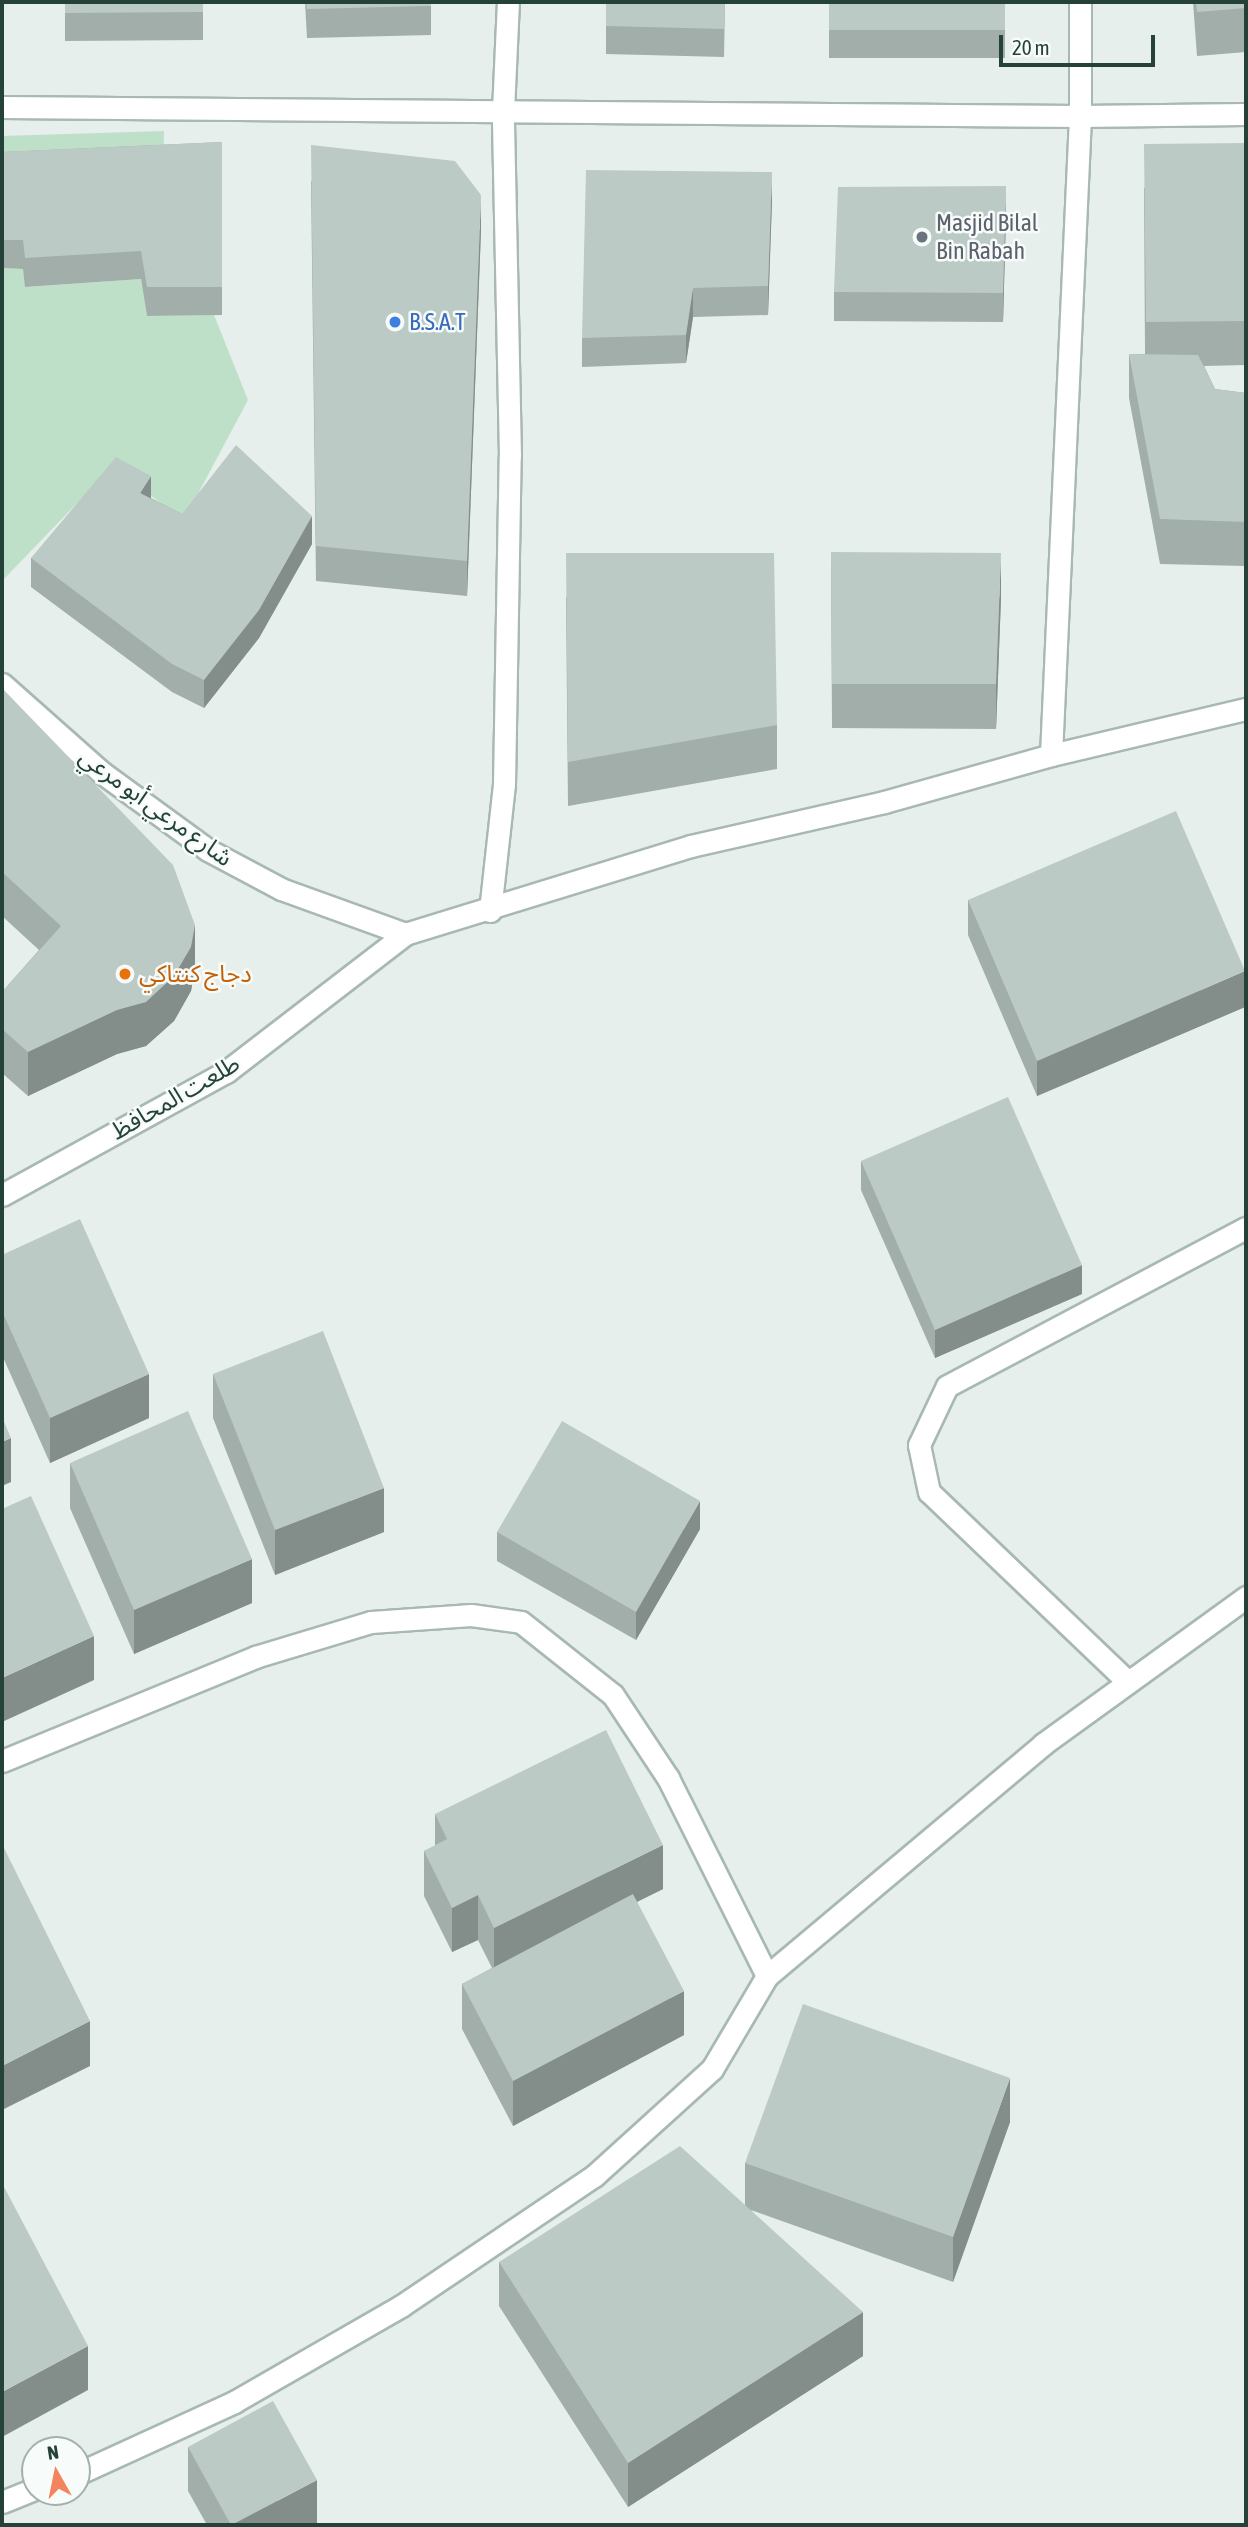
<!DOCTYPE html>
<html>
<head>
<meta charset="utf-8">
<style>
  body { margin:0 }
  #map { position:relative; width:1248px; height:2527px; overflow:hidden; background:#e6efeb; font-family:"Asap Condensed","Noto Sans Arabic",sans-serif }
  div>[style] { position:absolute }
  .green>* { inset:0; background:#bfe0c8 }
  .roads { filter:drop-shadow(2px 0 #a8b8b2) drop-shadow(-2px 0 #a8b8b2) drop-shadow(0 2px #a8b8b2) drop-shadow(0 -2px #a8b8b2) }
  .minor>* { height:21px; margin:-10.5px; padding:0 10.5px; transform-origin:10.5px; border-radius:10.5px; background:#fff }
  .tertiary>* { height:21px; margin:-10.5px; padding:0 10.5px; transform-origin:10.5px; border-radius:10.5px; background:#fff }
  .secondary>* { height:21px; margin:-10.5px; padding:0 10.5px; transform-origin:10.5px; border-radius:10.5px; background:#fff }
  .wall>* { inset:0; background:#a1aea9 }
  .shaded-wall>* { inset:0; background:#838d89 }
  .building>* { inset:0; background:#bbcac4 }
  .dots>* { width:19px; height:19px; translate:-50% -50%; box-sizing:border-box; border:4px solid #f7fbf9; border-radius:50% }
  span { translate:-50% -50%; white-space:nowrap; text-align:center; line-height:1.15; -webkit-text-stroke:5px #f7fbf9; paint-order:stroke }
  .worship-label { font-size:24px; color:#5b616d }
  .left { translate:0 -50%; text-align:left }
  .shop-label { font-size:24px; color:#366cbe }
  .street-label { font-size:24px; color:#24423a }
  .food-label { font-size:24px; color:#c56008 }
  .frame { position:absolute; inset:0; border:4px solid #24423a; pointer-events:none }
  .north { position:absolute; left:21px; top:2436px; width:70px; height:70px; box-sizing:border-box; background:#f7fbf9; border:2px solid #a3b1ad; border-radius:50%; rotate:351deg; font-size:19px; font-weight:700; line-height:28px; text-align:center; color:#24423a }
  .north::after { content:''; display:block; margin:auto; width:24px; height:32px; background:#f4845f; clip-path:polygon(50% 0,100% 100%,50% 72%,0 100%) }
  .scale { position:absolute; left:999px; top:35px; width:156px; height:32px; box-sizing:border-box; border:4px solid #24423a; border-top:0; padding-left:9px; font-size:21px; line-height:24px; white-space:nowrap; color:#24423a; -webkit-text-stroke:5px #f7fbf9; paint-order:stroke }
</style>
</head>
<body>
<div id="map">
  <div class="green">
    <i style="clip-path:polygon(164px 131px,163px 173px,2px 181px,2px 136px)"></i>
    <i style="clip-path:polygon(2px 268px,23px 269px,26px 287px,141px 279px,147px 316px,214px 315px,248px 400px,184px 520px,112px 467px,2px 581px)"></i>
  </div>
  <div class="roads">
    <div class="minor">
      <i style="left:2px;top:107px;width:1078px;rotate:0.48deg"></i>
      <i style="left:1080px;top:116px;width:166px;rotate:-0.7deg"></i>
      <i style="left:1051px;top:755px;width:640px;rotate:-87.4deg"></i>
      <i style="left:1080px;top:116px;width:114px;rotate:-90deg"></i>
      <i style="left:490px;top:911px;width:128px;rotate:-83.7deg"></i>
      <i style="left:504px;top:784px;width:328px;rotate:-89deg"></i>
      <i style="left:510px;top:456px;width:345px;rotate:-91.2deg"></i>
      <i style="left:503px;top:111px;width:109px;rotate:-87.4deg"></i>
      <i style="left:1128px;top:1682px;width:275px;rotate:-136.3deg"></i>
      <i style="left:929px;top:1492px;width:48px;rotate:-102deg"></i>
      <i style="left:919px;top:1445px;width:65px;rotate:-64.6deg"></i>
      <i style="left:947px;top:1386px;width:338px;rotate:-27.9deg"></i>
      <i style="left:2px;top:1761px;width:274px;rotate:-22.3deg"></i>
      <i style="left:255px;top:1657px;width:121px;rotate:-16.8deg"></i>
      <i style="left:371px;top:1622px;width:100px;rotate:-4deg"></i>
      <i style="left:471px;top:1615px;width:50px;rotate:8deg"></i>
      <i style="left:521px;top:1622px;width:117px;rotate:38.4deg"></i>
      <i style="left:613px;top:1695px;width:100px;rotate:56.5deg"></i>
      <i style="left:668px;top:1778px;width:221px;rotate:63.4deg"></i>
      <i style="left:77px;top:2474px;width:173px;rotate:-24.6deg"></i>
      <i style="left:234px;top:2402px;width:193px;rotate:-29.9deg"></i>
      <i style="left:401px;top:2306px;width:233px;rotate:-34deg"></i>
      <i style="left:594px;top:2176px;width:159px;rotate:-42.2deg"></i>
      <i style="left:712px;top:2069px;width:108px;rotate:-59.4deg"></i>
      <i style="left:767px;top:1976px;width:361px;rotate:-40deg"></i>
      <i style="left:1043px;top:1744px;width:251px;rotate:-35.9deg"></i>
      <i style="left:2px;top:2502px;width:35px;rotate:-22deg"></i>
    </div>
    <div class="tertiary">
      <i style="left:2px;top:1195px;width:256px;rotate:-28.8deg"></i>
      <i style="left:226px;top:1072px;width:226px;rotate:-37.6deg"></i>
    </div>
    <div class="secondary">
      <i style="left:2px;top:684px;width:132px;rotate:41.6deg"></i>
      <i style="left:101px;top:772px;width:132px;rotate:36.1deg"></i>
      <i style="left:208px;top:850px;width:83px;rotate:28.1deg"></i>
      <i style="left:281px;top:889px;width:132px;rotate:19.9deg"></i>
      <i style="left:405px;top:934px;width:299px;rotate:-17.1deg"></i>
      <i style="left:691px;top:846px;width:198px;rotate:-12.8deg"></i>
      <i style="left:884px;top:802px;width:173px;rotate:-15.7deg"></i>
      <i style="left:1051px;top:755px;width:200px;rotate:-13.3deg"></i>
    </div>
  </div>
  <div class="wall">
    <i style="clip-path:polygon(65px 2px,203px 2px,203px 40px,65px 41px)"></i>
    <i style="clip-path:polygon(305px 2px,431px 2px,431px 35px,307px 38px)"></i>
    <i style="clip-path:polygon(606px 2px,725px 2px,724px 57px,606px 54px)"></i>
    <i style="clip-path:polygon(829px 2px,1005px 2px,1005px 58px,829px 58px)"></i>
    <i style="clip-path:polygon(1193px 2px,1246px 2px,1246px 52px,1197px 56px)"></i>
    <i style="clip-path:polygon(222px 142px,222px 315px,147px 316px,141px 279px,25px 287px,23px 269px,2px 268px,2px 152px)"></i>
    <i style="clip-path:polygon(1246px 143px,1246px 365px,1204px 366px,1215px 389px,1246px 393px,1246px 566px,1160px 564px,1129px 398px,1129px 354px,1145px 354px,1144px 188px)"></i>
    <i style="clip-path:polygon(311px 181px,481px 230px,467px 596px,316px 581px)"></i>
    <i style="clip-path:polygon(772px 200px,768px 315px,693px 317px,686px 363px,582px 367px,582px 338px)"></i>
    <i style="clip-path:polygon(1006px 215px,1003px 322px,834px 321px,834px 292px)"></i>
    <i style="clip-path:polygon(151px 498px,182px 514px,312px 544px,259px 638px,204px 708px,172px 692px,31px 587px,31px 558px)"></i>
    <i style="clip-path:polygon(831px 552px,1001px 598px,996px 729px,832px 728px)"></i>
    <i style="clip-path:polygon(566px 597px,777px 725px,777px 769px,568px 806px)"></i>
    <i style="clip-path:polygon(2px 688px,195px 969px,191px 991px,174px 1021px,146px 1046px,117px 1054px,28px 1096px,2px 1073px,2px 992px,39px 950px,2px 916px)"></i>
    <i style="clip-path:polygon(968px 900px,1245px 1007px,1037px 1096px,968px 935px)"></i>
    <i style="clip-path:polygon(861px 1161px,1082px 1294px,935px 1358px,861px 1190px)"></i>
    <i style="clip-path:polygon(2px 1255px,149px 1418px,50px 1463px,2px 1355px)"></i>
    <i style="clip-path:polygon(213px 1374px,384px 1532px,275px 1575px,213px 1418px)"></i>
    <i style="clip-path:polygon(70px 1463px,252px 1603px,134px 1654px,70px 1508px)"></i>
    <i style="clip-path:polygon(700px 1529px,636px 1640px,497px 1561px,497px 1532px)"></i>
    <i style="clip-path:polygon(435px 1814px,663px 1889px,637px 1902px,684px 2035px,513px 2126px,462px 2029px,462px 1984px,492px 1968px,478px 1940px,452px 1952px,424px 1896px,424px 1851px,435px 1846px)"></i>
    <i style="clip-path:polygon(1010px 2122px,953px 2282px,751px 2210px,863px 2356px,628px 2507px,499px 2306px,499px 2262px,745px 2205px,745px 2163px)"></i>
    <i style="clip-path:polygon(188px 2447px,317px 2524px,314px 2525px,207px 2525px,188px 2491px)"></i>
  </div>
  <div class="shaded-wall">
    <i style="clip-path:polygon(772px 172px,772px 200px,768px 315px,768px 286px)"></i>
    <i style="clip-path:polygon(1006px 186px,1006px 215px,1003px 322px,1003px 293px)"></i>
    <i style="clip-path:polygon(481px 195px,481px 230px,467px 596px,467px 561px)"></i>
    <i style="clip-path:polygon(693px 288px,693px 317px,686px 363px,686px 335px)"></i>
    <i style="clip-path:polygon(151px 476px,151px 505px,140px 493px)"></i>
    <i style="clip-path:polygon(312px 516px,312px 544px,259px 638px,204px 708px,204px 680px)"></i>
    <i style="clip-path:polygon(1001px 553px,1001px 598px,996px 729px,996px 684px)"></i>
    <i style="clip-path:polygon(195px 925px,195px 969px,191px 991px,174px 1021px,146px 1046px,117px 1054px,28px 1096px,28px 1052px)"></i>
    <i style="clip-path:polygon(1245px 971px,1245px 1007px,1037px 1096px,1037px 1061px)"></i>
    <i style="clip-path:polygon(1082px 1265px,1082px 1294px,935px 1358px,935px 1330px)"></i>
    <i style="clip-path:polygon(149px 1374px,149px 1418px,50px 1463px,50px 1418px)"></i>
    <i style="clip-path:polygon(11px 1438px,11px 1482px,2px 1486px,2px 1442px)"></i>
    <i style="clip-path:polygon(384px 1488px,384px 1532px,275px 1575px,275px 1530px)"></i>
    <i style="clip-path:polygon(700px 1501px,700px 1529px,636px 1640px,636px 1612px)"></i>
    <i style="clip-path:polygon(252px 1559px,252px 1603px,134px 1654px,134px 1610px)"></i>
    <i style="clip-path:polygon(94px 1636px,94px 1680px,2px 1722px,2px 1678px)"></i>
    <i style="clip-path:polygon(663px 1845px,663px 1889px,494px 1972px,494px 1928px)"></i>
    <i style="clip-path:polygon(478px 1895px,478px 1940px,452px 1952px,452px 1908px)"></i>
    <i style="clip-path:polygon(684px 1991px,684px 2035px,513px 2126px,513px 2081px)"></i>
    <i style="clip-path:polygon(90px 2021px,90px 2066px,2px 2110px,2px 2066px)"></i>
    <i style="clip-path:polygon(1010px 2078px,1010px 2122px,953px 2282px,953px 2237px)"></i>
    <i style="clip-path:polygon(863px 2312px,863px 2356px,628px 2507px,628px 2463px)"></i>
    <i style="clip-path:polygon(88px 2346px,88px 2390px,2px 2437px,2px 2392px)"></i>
    <i style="clip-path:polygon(317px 2480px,317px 2524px,314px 2525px,232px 2525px)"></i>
  </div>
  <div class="building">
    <i style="clip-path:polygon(65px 2px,203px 2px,203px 12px,65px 13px)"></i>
    <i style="clip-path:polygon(306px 2px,431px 2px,431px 6px,307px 9px)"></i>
    <i style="clip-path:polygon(606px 2px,725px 2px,724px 29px,606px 26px)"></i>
    <i style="clip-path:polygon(829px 2px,1005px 2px,1005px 30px,829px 30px)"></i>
    <i style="clip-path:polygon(1196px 2px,1246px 2px,1246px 8px,1197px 12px)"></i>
    <i style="clip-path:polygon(222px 142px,222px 287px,147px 287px,141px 251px,25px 258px,23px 240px,2px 240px,2px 152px)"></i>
    <i style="clip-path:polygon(1246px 143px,1246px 321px,1146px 322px,1144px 144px)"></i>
    <i style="clip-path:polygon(311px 145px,455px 161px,481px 195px,467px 561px,316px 546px)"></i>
    <i style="clip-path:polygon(586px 170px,772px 172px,768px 286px,693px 288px,686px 335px,582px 338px)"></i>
    <i style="clip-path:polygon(1006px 186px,1003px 293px,834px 292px,838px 187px)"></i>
    <i style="clip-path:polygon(1129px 354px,1198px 355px,1215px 389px,1246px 393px,1246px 522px,1160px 519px)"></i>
    <i style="clip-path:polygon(236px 445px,312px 516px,259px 610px,204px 680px,172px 664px,31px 558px,116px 457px,151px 476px,140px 493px,182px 514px)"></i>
    <i style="clip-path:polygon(831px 552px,1001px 553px,996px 684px,832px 684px)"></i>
    <i style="clip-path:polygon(566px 553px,774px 553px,777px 725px,568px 762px)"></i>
    <i style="clip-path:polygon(2px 688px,173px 865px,195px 925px,191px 947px,174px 976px,146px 1002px,117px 1010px,28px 1052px,2px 1029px,2px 992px,61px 926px,2px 872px)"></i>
    <i style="clip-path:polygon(1176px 811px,1245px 971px,1037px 1061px,968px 900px)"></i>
    <i style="clip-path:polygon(1008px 1097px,1082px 1265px,935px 1330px,861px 1161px)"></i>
    <i style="clip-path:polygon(80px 1219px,149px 1374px,50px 1418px,2px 1311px,2px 1255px)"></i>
    <i style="clip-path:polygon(323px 1331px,384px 1488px,275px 1530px,213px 1374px)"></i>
    <i style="clip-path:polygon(188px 1411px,252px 1559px,134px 1610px,70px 1463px)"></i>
    <i style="clip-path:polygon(2px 1417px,11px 1438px,2px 1442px)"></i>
    <i style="clip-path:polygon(562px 1421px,700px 1501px,636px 1612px,497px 1532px)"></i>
    <i style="clip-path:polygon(31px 1496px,94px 1636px,2px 1678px,2px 1509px)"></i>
    <i style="clip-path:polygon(606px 1730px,663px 1845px,494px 1928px,478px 1895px,452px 1908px,424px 1851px,447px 1839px,435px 1814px)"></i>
    <i style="clip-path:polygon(2px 1844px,90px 2021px,2px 2066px)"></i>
    <i style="clip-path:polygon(633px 1894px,684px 1991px,513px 2081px,462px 1984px)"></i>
    <i style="clip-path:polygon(803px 2004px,1010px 2078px,953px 2237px,745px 2163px)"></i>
    <i style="clip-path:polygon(680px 2146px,863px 2312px,628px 2463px,499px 2262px)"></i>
    <i style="clip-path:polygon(2px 2183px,88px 2346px,2px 2392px)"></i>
    <i style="clip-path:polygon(273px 2401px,317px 2480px,231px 2525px,188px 2447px)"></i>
  </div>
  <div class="dots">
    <i style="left:922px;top:237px;background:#6b7280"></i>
    <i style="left:395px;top:322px;background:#3f7fe0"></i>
    <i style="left:125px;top:974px;background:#e8710a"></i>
  </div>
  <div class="worship-label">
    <span class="left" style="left:936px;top:237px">Masjid Bilal<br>Bin Rabah</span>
  </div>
  <div class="shop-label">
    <span class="left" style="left:409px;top:322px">B.S.A.T</span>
  </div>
  <div class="street-label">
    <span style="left:156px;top:807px;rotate:36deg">شارع مرعي أبو مرعي</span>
    <span style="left:175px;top:1097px;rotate:-30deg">طلعت المحافظ</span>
  </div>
  <div class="food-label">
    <span class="left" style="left:139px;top:974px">دجاج كنتاكي</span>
  </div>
  <div class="frame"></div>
  <div class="north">N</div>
  <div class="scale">20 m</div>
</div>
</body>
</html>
